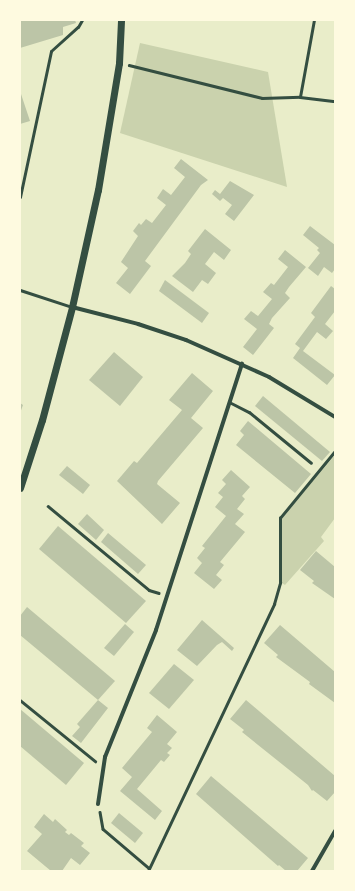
<!DOCTYPE html>
<html>
<head>
<meta charset="utf-8">
<style>
  body { margin:0 }
  #map { position:relative; width:355px; height:891px; overflow:hidden; background:#e9edc9; font-family:"Asap Condensed",sans-serif }
  div>[style] { position:absolute }
  .green>* { inset:0; background:#cad2ad }
  .building>* { inset:0; background:#bcc5a7 }
  .path>* { height:2.5px; margin:-1.25px; padding:0 1.25px; transform-origin:1.25px; border-radius:1.25px; background:#344e41 }
  .service>* { height:3px; margin:-1.5px; padding:0 1.5px; transform-origin:1.5px; border-radius:1.5px; background:#344e41 }
  .minor>* { height:4px; margin:-2px; padding:0 2px; transform-origin:2px; border-radius:2px; background:#344e41 }
  .tertiary>* { height:7px; margin:-3.5px; padding:0 3.5px; transform-origin:3.5px; border-radius:3.5px; background:#344e41 }
  span { translate:-50% -50%; white-space:nowrap; text-align:center; line-height:1.15; -webkit-text-stroke:3px #fefae0; paint-order:stroke }
  .frame { position:absolute; inset:0; border:21px solid #fefae0; pointer-events:none }
</style>
</head>
<body>
<div id="map">
  <div class="green">
    <i style="clip-path:polygon(140px 43px,268px 72px,287px 187px,120px 133px)"></i>
    <i style="clip-path:polygon(335px 455px,335px 518px,321px 537px,324px 541px,285px 585px,282px 583px,281px 519px)"></i>
  </div>
  <div class="building">
    <i style="clip-path:polygon(20px 20px,75px 20px,76px 23px,63px 27px,63px 35px,20px 48px)"></i>
    <i style="clip-path:polygon(20px 91px,30px 121px,20px 124px)"></i>
    <i style="clip-path:polygon(181px 159px,208px 180px,201px 185px,145px 261px,151px 266px,130px 294px,116px 283px,128px 268px,121px 262px,138px 236px,133px 231px,139px 223px,141px 225px,146px 219px,152px 223px,166px 205px,157px 198px,163px 189px,171px 195px,185px 177px,174px 168px)"></i>
    <i style="clip-path:polygon(230px 181px,254px 195px,234px 221px,225px 214px,232px 205px,223px 198px,220px 201px,212px 194px,215px 190px,220px 194px)"></i>
    <i style="clip-path:polygon(310px 226px,335px 245px,335px 269px,332px 273px,324px 267px,318px 276px,308px 268px,320px 253px,317px 250px,319px 248px,303px 235px)"></i>
    <i style="clip-path:polygon(205px 229px,231px 250px,224px 260px,214px 252px,205px 264px,216px 273px,208px 284px,202px 280px,193px 292px,172px 276px,185px 263px,191px 254px,188px 251px)"></i>
    <i style="clip-path:polygon(285px 250px,306px 267px,289px 287px,285px 293px,290px 298px,272px 318px,269px 324px,274px 328px,253px 355px,243px 347px,257px 329px,244px 319px,251px 311px,258px 316px,272px 299px,263px 292px,271px 283px,274px 285px,288px 267px,278px 259px)"></i>
    <i style="clip-path:polygon(165px 280px,209px 313px,202px 323px,159px 291px)"></i>
    <i style="clip-path:polygon(331px 286px,335px 289px,335px 311px,325px 324px,333px 331px,326px 339px,317px 332px,303px 351px,335px 375px,327px 385px,293px 358px,300px 348px,295px 344px,315px 317px,311px 313px)"></i>
    <i style="clip-path:polygon(114px 352px,143px 377px,120px 406px,89px 380px)"></i>
    <i style="clip-path:polygon(192px 373px,213px 391px,191px 418px,203px 428px,158px 481px,157px 484px,180px 503px,162px 524px,117px 481px,134px 461px,137px 463px,182px 410px,169px 400px)"></i>
    <i style="clip-path:polygon(263px 396px,330px 452px,322px 461px,255px 406px)"></i>
    <i style="clip-path:polygon(20px 403px,23px 405px,20px 413px)"></i>
    <i style="clip-path:polygon(248px 421px,311px 474px,295px 493px,236px 445px,244px 435px,240px 431px)"></i>
    <i style="clip-path:polygon(67px 466px,90px 485px,83px 494px,59px 475px)"></i>
    <i style="clip-path:polygon(231px 470px,250px 487px,242px 496px,245px 499px,237px 509px,244px 514px,235px 524px,245px 532px,220px 562px,224px 565px,216px 575px,222px 580px,214px 589px,194px 573px,202px 563px,197px 558px,205px 548px,202px 546px,226px 516px,215px 507px,223px 497px,218px 493px,226px 484px,222px 480px)"></i>
    <i style="clip-path:polygon(87px 514px,104px 530px,96px 540px,78px 524px)"></i>
    <i style="clip-path:polygon(58px 526px,146px 601px,126px 623px,39px 549px)"></i>
    <i style="clip-path:polygon(108px 533px,146px 565px,138px 574px,101px 542px)"></i>
    <i style="clip-path:polygon(316px 551px,335px 567px,335px 599px,312px 583px,314px 581px,300px 570px)"></i>
    <i style="clip-path:polygon(27px 607px,115px 681px,98px 700px,20px 635px,20px 616px)"></i>
    <i style="clip-path:polygon(202px 620px,234px 648px,232px 651px,222px 642px,217px 645px,197px 666px,177px 650px)"></i>
    <i style="clip-path:polygon(125px 624px,134px 632px,114px 656px,104px 648px)"></i>
    <i style="clip-path:polygon(280px 625px,335px 672px,335px 703px,309px 684px,310px 682px,276px 657px,278px 655px,264px 643px)"></i>
    <i style="clip-path:polygon(174px 664px,194px 680px,169px 709px,149px 693px)"></i>
    <i style="clip-path:polygon(98px 700px,108px 708px,81px 743px,72px 736px,80px 727px,77px 724px)"></i>
    <i style="clip-path:polygon(246px 700px,335px 776px,335px 792px,327px 801px,313px 790px,312px 791px,308px 785px,242px 732px,244px 730px,230px 719px)"></i>
    <i style="clip-path:polygon(20px 709px,84px 763px,66px 785px,20px 746px)"></i>
    <i style="clip-path:polygon(157px 715px,177px 732px,167px 744px,172px 748px,167px 753px,170px 755px,164px 762px,161px 760px,137px 789px,162px 811px,155px 820px,120px 791px,132px 777px,122px 768px,152px 732px,147px 728px)"></i>
    <i style="clip-path:polygon(211px 776px,308px 858px,297px 871px,286px 871px,279px 865px,278px 866px,196px 794px)"></i>
    <i style="clip-path:polygon(119px 813px,143px 833px,135px 843px,111px 823px)"></i>
    <i style="clip-path:polygon(44px 814px,53px 822px,55px 819px,67px 830px,65px 832px,69px 835px,71px 833px,84px 843px,81px 846px,90px 853px,80px 865px,71px 858px,62px 871px,51px 871px,27px 851px,42px 834px,34px 827px)"></i>
  </div>
  <div class="path">
    <i style="left:129px;top:65px;width:137px;rotate:13.9deg"></i>
    <i style="left:262px;top:98px;width:38px;rotate:-2deg"></i>
    <i style="left:300px;top:97px;width:35px;rotate:7deg"></i>
    <i style="left:300px;top:97px;width:78px;rotate:-79.7deg"></i>
    <i style="left:48px;top:506px;width:131px;rotate:39.7deg"></i>
    <i style="left:149px;top:590px;width:10px;rotate:17deg"></i>
    <i style="left:20px;top:700px;width:97px;rotate:39.1deg"></i>
    <i style="left:100px;top:812px;width:17px;rotate:80deg"></i>
    <i style="left:103px;top:829px;width:60px;rotate:40.3deg"></i>
    <i style="left:148px;top:871px;width:295px;rotate:-64.7deg"></i>
    <i style="left:274px;top:604px;width:22px;rotate:-74deg"></i>
    <i style="left:280px;top:583px;width:65px;rotate:-90deg"></i>
    <i style="left:280px;top:518px;width:87px;rotate:-50.6deg"></i>
  </div>
  <div class="service">
    <i style="left:20px;top:197px;width:149px;rotate:-78deg"></i>
    <i style="left:51px;top:51px;width:36px;rotate:-42deg"></i>
    <i style="left:78px;top:27px;width:8px;rotate:-60deg"></i>
    <i style="left:20px;top:290px;width:55px;rotate:18.1deg"></i>
    <i style="left:231px;top:403px;width:20px;rotate:27deg"></i>
    <i style="left:249px;top:412px;width:80px;rotate:39.4deg"></i>
  </div>
  <div class="minor">
    <i style="left:72px;top:307px;width:68px;rotate:14.4deg"></i>
    <i style="left:138px;top:324px;width:51px;rotate:18.4deg"></i>
    <i style="left:186px;top:340px;width:91px;rotate:24deg"></i>
    <i style="left:269px;top:377px;width:77px;rotate:31.2deg"></i>
    <i style="left:98px;top:804px;width:48px;rotate:-81.5deg"></i>
    <i style="left:105px;top:757px;width:137px;rotate:-68.1deg"></i>
    <i style="left:156px;top:630px;width:280px;rotate:-72.1deg"></i>
    <i style="left:312px;top:871px;width:46px;rotate:-60.1deg"></i>
  </div>
  <div class="tertiary">
    <i style="left:20px;top:488px;width:71px;rotate:-72.1deg"></i>
    <i style="left:42px;top:420px;width:117px;rotate:-75.1deg"></i>
    <i style="left:72px;top:307px;width:120px;rotate:-77.5deg"></i>
    <i style="left:98px;top:190px;width:129px;rotate:-80.6deg"></i>
    <i style="left:119px;top:63px;width:43px;rotate:-87.3deg"></i>
  </div>
  <div class="frame"></div>
</div>
</body>
</html>
